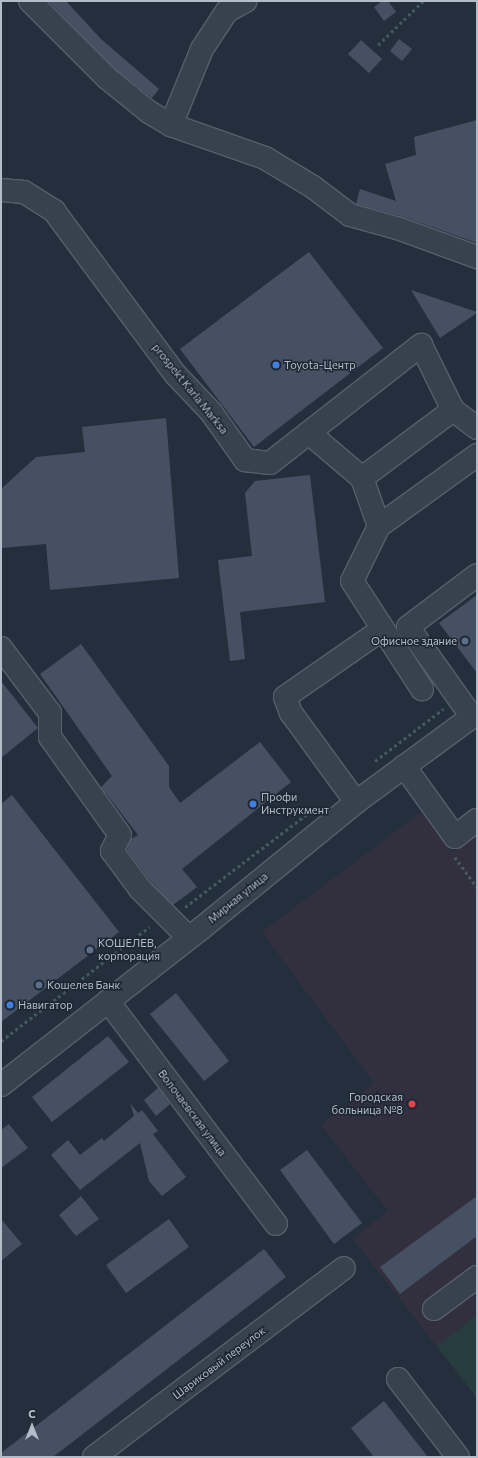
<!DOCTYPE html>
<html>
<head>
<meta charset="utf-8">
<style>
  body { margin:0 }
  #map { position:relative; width:478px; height:1458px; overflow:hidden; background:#242f3e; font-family:Commissioner,sans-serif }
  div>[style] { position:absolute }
  .medical>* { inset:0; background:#32303f }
  .green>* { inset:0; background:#263c3f }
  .building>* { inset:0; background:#455162 }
  .path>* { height:2.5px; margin-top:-1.25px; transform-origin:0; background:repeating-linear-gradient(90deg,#44595c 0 3px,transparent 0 6px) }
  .roads { filter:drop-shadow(1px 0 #565f6c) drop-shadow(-1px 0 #565f6c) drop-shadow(0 1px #565f6c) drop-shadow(0 -1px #565f6c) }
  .minor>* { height:22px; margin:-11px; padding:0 11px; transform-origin:11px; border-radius:11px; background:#38414e }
  .dots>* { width:11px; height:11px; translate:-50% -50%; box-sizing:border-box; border:2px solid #1d2633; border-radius:50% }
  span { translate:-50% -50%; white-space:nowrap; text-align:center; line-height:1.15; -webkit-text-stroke:3px #1d2633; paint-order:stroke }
  .poi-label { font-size:11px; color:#b4bcc9 }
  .left { translate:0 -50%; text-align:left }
  .right { translate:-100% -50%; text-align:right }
  .street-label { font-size:11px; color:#b4bcc9 }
  .frame { position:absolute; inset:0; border:2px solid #b4bcc9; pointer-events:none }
  .north { position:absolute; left:12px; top:1406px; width:40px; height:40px; -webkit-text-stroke:3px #1d2633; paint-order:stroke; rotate:0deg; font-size:11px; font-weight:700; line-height:16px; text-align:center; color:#b4bcc9 }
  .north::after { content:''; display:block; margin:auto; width:14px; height:18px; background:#b4bcc9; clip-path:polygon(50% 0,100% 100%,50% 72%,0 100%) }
</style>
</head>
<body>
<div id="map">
  <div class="medical">
    <i style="clip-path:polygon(421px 812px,452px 852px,477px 833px,477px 1398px,353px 1239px,388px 1211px,321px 1125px,374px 1083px,262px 932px)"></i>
  </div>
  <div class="green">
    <i style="clip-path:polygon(477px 1315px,477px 1398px,437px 1346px)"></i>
  </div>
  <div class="building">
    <i style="clip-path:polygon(48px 1px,66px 1px,101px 39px,159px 89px,152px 98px,115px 69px)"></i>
    <i style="clip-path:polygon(382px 1px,388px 1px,396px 12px,384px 21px,374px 7px)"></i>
    <i style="clip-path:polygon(399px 39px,412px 49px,402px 61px,390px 51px)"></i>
    <i style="clip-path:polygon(361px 40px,382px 59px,369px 73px,348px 54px)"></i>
    <i style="clip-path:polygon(477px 120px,477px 243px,404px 217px,356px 204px,360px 189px,396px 201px,385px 164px,416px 155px,414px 137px)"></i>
    <i style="clip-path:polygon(309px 252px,383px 348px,254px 447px,180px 349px)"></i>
    <i style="clip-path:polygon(411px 290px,477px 312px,477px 313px,440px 338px)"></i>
    <i style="clip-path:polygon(166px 418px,179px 578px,50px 590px,46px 544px,1px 548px,1px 489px,36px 457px,85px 452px,82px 427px)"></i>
    <i style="clip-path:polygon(310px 475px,325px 602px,240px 612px,245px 659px,230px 661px,218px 560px,252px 556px,245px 493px,255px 481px)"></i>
    <i style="clip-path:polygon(477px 595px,477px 673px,439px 623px)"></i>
    <i style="clip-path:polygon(81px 644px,169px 766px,169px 787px,180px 803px,260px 742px,291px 782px,182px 869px,197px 887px,173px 905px,150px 881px,127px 850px,131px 839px,138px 835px,101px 787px,112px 776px,40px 674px)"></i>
    <i style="clip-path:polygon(1px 681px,38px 728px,1px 758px)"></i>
    <i style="clip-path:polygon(12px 795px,119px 932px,1px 1022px,1px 804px)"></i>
    <i style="clip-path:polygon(176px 993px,229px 1061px,204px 1081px,150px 1014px)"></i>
    <i style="clip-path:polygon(108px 1036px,129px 1062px,52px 1122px,32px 1097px)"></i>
    <i style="clip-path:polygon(158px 1088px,170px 1104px,156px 1116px,144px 1100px)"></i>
    <i style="clip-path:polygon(130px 1103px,138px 1113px,142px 1110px,158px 1131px,153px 1134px,186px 1177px,162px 1196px,149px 1181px,140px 1143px,80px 1190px,51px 1155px,68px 1140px,80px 1155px,102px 1138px,104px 1141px,134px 1116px)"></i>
    <i style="clip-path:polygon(9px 1124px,28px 1148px,1px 1168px,1px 1130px)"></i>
    <i style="clip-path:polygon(307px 1150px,362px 1223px,334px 1244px,280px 1170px)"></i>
    <i style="clip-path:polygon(81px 1196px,99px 1219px,76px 1236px,59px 1215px)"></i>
    <i style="clip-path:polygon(477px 1196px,477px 1236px,400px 1294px,380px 1267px)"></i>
    <i style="clip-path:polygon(1px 1219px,22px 1244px,1px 1261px)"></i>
    <i style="clip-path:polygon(169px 1219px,189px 1247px,126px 1293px,106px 1265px)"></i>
    <i style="clip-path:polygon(264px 1249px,286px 1277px,53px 1457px,1px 1457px,1px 1453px)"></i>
    <i style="clip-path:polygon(384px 1401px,428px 1457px,374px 1457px,351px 1428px)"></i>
  </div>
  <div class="path">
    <i style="left:378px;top:45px;width:63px;rotate:-44.4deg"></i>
    <i style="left:375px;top:761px;width:86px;rotate:-37.4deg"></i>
    <i style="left:455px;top:857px;width:37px;rotate:54deg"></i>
    <i style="left:185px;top:907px;width:153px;rotate:-37.3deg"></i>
    <i style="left:1px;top:1041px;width:187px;rotate:-37.6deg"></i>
  </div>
  <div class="roads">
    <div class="minor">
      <i style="left:30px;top:1px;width:109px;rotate:45deg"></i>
      <i style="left:107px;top:78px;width:54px;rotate:39deg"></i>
      <i style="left:149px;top:112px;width:26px;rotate:31deg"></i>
      <i style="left:171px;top:125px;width:100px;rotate:19.3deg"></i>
      <i style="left:265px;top:158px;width:56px;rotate:31.1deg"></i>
      <i style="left:313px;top:187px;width:46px;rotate:37.1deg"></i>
      <i style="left:350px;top:215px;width:52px;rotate:15.6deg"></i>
      <i style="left:400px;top:229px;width:82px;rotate:20deg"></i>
      <i style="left:171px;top:125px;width:82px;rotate:-67.8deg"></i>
      <i style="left:202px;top:49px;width:45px;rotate:-56.7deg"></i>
      <i style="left:227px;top:11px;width:21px;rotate:-28deg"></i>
      <i style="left:1px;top:190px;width:23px;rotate:5deg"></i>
      <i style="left:24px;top:192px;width:36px;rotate:32deg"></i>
      <i style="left:54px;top:211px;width:204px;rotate:53.4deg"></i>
      <i style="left:176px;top:375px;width:51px;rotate:46.6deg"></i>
      <i style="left:211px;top:412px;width:59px;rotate:54.7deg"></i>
      <i style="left:245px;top:460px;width:25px;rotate:7deg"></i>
      <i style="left:270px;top:463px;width:192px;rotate:-38deg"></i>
      <i style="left:421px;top:345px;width:72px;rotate:63.8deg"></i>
      <i style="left:453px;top:410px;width:30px;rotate:37deg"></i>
      <i style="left:309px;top:433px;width:70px;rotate:40.3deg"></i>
      <i style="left:362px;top:478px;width:51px;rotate:70.5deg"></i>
      <i style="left:379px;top:526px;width:61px;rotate:116.1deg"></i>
      <i style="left:352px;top:581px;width:129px;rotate:57.1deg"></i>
      <i style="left:362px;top:478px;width:114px;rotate:-36.8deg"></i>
      <i style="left:379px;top:526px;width:121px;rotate:-35.9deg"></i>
      <i style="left:1px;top:648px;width:81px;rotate:53deg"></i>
      <i style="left:50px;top:713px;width:24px;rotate:90deg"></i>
      <i style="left:50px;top:737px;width:120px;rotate:54.5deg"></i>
      <i style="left:120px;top:835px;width:18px;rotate:117deg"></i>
      <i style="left:112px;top:851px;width:47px;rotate:53.6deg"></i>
      <i style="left:140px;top:889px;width:69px;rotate:45deg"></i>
      <i style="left:472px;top:717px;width:110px;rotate:-125.4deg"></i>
      <i style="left:408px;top:627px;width:86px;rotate:-37deg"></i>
      <i style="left:404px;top:766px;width:87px;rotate:54.3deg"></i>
      <i style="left:455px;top:837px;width:28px;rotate:-38deg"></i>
      <i style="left:356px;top:802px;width:110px;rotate:-126.1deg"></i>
      <i style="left:291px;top:713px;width:17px;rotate:-111deg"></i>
      <i style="left:285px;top:697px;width:119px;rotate:-34.8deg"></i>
      <i style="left:108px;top:1001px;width:279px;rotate:53deg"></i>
      <i style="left:1px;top:1085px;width:256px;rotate:-38deg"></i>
      <i style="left:203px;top:927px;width:198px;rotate:-39.2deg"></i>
      <i style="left:356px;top:802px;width:150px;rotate:-36.3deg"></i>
      <i style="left:434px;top:1309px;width:54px;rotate:-36.7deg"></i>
      <i style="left:398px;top:1379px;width:98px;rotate:52.4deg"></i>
      <i style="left:94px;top:1457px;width:313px;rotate:-37.1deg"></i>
    </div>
  </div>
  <div class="dots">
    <i style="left:276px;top:365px;background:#3f7fe0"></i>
    <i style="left:465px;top:641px;background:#5c6f8a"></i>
    <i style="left:253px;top:804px;background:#3f7fe0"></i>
    <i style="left:90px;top:950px;background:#5c6f8a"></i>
    <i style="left:39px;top:985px;background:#5c6f8a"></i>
    <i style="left:10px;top:1005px;background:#3f7fe0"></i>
    <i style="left:412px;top:1104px;background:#e0444e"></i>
  </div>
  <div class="poi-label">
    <span class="left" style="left:284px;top:365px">Toyota-Центр</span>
    <span class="right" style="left:457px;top:641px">Офисное здание</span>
    <span class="left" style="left:261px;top:804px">Профи<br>Инструкмент</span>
    <span class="left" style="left:98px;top:950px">КОШЕЛЕВ,<br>корпорация</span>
    <span class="left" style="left:47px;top:985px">Кошелев Банк</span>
    <span class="left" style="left:18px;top:1005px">Навигатор</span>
    <span class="right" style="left:403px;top:1104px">Городская<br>больница №8</span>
  </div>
  <div class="street-label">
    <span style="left:190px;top:389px;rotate:51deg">prospekt Karla Marksa</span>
    <span style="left:238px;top:898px;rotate:-39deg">Мирная улица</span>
    <span style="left:192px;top:1113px;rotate:53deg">Волочаевская улица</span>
    <span style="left:219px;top:1363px;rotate:-37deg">Шариковый переулок</span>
  </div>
  <div class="frame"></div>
  <div class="north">С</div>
</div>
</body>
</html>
